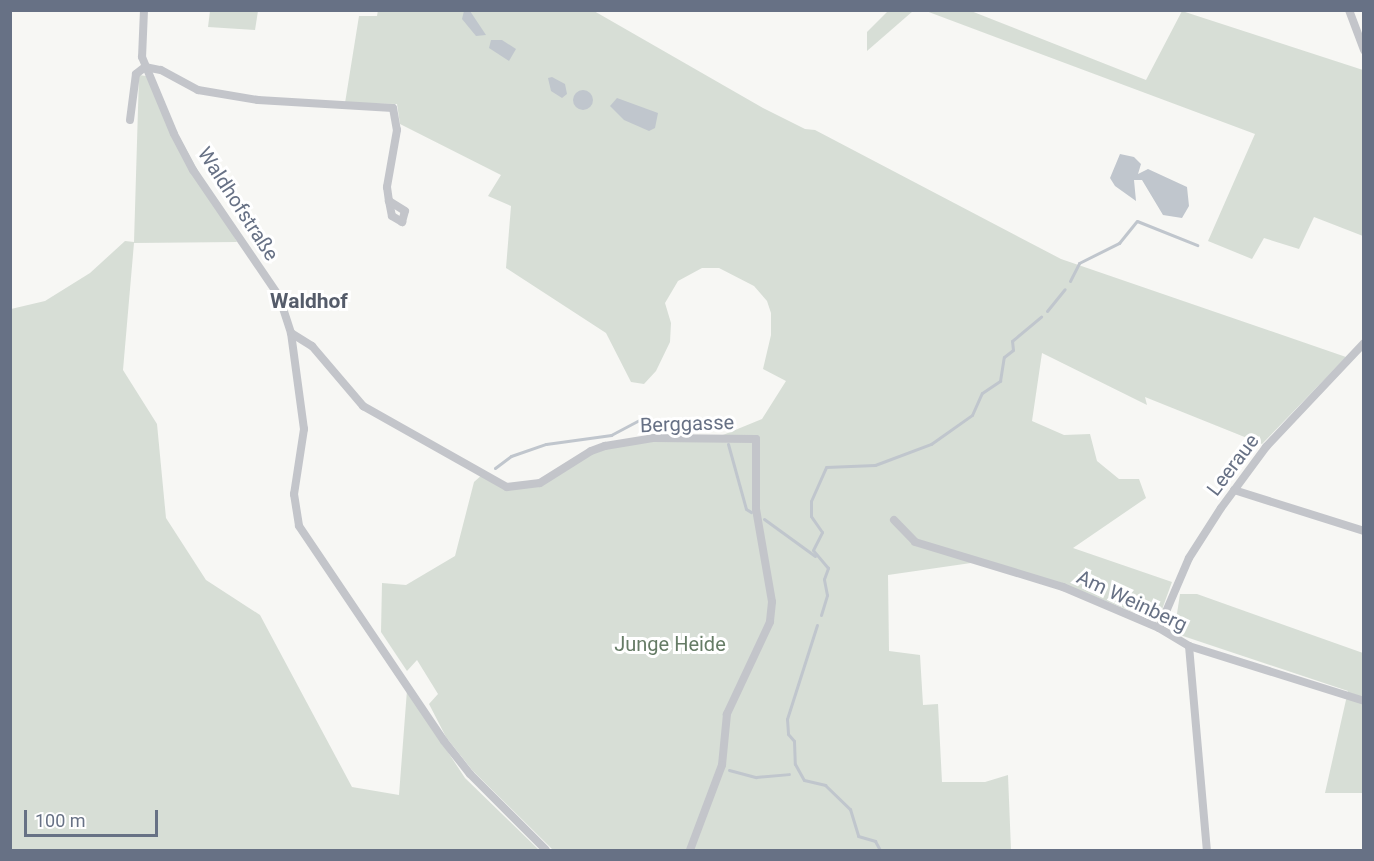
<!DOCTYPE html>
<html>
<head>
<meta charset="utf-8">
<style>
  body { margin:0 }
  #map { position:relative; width:1374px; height:861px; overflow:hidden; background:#f7f7f4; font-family:Roboto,sans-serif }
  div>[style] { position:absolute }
  .green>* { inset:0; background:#d7ded6 }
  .water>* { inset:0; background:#c0c6cd }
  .round { border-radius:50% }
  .stream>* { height:3px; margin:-1.5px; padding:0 1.5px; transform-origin:1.5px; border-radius:1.5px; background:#c0c6cd }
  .minor>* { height:8px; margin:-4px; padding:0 4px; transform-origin:4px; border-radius:4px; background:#c3c5ca }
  span { translate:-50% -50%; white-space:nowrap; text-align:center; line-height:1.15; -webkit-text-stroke:6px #fff; paint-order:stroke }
  .street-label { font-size:20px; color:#677185 }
  .park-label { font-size:20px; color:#667c66 }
  .neighbourhood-label { font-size:21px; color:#555c6a; font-weight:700 }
  .frame { position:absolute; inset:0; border:12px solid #677185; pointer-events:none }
  .scale { position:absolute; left:24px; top:810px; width:134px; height:27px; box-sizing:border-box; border:3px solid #677185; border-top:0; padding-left:8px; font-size:18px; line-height:21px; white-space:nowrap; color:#677185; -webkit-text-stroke:4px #fff; paint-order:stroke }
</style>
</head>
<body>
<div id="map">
  <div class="green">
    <i style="clip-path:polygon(378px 10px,594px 11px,763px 108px,805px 129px,815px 130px,1061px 259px,1346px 357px,1262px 444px,1145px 397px,1147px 405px,1042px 353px,1032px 421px,1064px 435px,1090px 434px,1097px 461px,1119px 479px,1139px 479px,1146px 498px,1073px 548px,1172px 582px,1160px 615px,1151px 619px,1068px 586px,976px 558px,971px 563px,888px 575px,889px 651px,920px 655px,923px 705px,938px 704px,942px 782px,985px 782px,1008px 775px,1011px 850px,553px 850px,473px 771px,446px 737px,429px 704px,438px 694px,417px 660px,407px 671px,381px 632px,382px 583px,406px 585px,455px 556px,474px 482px,483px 474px,507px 485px,539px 481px,604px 444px,723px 435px,762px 419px,786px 381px,763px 369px,771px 335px,771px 313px,767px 301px,754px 286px,719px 268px,702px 268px,678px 281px,665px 303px,671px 323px,670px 342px,656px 371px,644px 384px,631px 382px,606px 333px,506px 268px,511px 206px,488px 196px,501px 175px,400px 124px,397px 104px,345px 103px,359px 16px,377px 16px)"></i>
    <i style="clip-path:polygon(210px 11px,258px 11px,255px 30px,208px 27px)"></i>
    <i style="clip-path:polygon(888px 11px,913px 11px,867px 51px,867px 32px)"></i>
    <i style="clip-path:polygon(1182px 11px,1363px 70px,1363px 236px,1314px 217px,1299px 249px,1264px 238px,1252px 259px,1208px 241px,1255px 134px,926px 11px,971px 11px,1146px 80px)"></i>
    <i style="clip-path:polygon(139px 75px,146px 76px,237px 242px,134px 243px,123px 370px,157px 424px,166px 518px,206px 580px,260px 615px,352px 787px,399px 795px,407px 690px,465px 778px,539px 850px,11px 850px,11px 309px,45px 301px,90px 273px,125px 241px,134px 242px)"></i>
    <i style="clip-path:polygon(1180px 594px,1197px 594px,1363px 653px,1363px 793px,1325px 793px,1348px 691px,1174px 633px)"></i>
  </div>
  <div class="water">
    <i style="clip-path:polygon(464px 11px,470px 11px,486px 35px,476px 36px,462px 19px)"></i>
    <i style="clip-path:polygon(491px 40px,502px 40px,516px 49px,509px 61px,489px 48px)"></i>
    <i style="clip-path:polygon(552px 77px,565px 84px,567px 94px,562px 98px,551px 91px,548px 78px)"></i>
    <i class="round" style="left:573px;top:90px;width:20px;height:20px"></i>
    <i style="clip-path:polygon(617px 98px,658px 113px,655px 128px,649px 131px,624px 120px,610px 106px)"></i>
    <i style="clip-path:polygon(1120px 154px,1134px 157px,1141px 164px,1138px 174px,1148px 169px,1187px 187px,1189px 206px,1182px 218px,1163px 215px,1142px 180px,1134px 180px,1136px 201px,1115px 186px,1110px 178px)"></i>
  </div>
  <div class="stream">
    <i style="left:1070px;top:281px;width:20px;rotate:-63deg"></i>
    <i style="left:1079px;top:263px;width:45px;rotate:-26.6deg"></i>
    <i style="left:1119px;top:243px;width:28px;rotate:-51deg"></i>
    <i style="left:1137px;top:221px;width:65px;rotate:21.8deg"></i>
    <i style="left:1047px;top:311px;width:28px;rotate:-51deg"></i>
    <i style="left:728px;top:444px;width:67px;rotate:74.5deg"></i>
    <i style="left:746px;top:509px;width:6px;rotate:31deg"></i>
    <i style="left:495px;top:468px;width:20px;rotate:-37deg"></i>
    <i style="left:511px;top:456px;width:37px;rotate:-19deg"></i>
    <i style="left:546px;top:444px;width:66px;rotate:-7.9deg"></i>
    <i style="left:611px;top:435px;width:40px;rotate:-28deg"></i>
    <i style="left:764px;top:519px;width:63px;rotate:36deg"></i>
    <i style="left:821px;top:615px;width:21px;rotate:-73deg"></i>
    <i style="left:827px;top:595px;width:16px;rotate:-101deg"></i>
    <i style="left:824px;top:579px;width:12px;rotate:-70deg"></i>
    <i style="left:828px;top:568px;width:23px;rotate:-130deg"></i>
    <i style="left:813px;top:550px;width:20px;rotate:-63deg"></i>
    <i style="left:822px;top:532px;width:19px;rotate:-125deg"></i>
    <i style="left:811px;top:516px;width:15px;rotate:-90deg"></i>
    <i style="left:811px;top:501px;width:37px;rotate:-66deg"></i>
    <i style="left:826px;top:467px;width:49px;rotate:-2.3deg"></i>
    <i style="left:875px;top:465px;width:60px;rotate:-20.6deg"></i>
    <i style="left:931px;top:444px;width:50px;rotate:-35.3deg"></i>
    <i style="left:972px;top:415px;width:24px;rotate:-66deg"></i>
    <i style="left:982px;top:393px;width:22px;rotate:-34deg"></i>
    <i style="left:1000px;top:381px;width:24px;rotate:-81deg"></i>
    <i style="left:1004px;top:357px;width:11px;rotate:-38deg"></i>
    <i style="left:1013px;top:350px;width:9px;rotate:-96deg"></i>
    <i style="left:1012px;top:341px;width:38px;rotate:-40deg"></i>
    <i style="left:817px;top:625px;width:99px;rotate:107.7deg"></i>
    <i style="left:787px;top:719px;width:15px;rotate:86deg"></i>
    <i style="left:788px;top:734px;width:9px;rotate:49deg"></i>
    <i style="left:794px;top:741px;width:23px;rotate:88deg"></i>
    <i style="left:795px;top:764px;width:18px;rotate:61deg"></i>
    <i style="left:804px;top:780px;width:22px;rotate:13deg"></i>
    <i style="left:825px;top:785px;width:35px;rotate:44deg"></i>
    <i style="left:850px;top:809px;width:28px;rotate:73deg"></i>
    <i style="left:858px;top:836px;width:18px;rotate:16deg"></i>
    <i style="left:875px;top:841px;width:10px;rotate:61deg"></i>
    <i style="left:729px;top:770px;width:28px;rotate:15deg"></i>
    <i style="left:756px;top:777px;width:33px;rotate:-5deg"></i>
  </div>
  <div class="minor">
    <i style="left:144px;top:10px;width:47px;rotate:92.4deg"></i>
    <i style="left:142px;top:57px;width:83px;rotate:67.4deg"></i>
    <i style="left:174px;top:134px;width:41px;rotate:62.2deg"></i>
    <i style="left:193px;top:170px;width:153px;rotate:55.7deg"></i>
    <i style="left:279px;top:296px;width:39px;rotate:72deg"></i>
    <i style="left:291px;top:333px;width:97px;rotate:82.3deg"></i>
    <i style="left:304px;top:429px;width:66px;rotate:98.7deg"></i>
    <i style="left:294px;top:494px;width:32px;rotate:81deg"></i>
    <i style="left:299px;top:526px;width:259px;rotate:56deg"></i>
    <i style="left:444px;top:741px;width:42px;rotate:51.8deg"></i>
    <i style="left:470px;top:774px;width:107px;rotate:45deg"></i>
    <i style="left:1349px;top:10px;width:43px;rotate:69.4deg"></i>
    <i style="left:145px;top:67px;width:16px;rotate:11deg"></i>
    <i style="left:161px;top:70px;width:42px;rotate:28.4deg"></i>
    <i style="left:198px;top:90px;width:61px;rotate:9.5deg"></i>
    <i style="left:258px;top:100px;width:135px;rotate:3.4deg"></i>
    <i style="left:393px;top:108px;width:22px;rotate:80deg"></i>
    <i style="left:397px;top:130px;width:58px;rotate:100deg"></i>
    <i style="left:387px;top:187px;width:14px;rotate:82deg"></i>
    <i style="left:389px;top:201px;width:15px;rotate:79deg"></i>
    <i style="left:392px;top:216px;width:12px;rotate:31deg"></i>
    <i style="left:402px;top:222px;width:11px;rotate:-75deg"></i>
    <i style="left:405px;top:211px;width:19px;rotate:-148deg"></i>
    <i style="left:130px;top:120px;width:46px;rotate:-82.6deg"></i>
    <i style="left:136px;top:74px;width:11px;rotate:-38deg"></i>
    <i style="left:291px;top:333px;width:25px;rotate:32deg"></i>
    <i style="left:312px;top:346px;width:79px;rotate:49.6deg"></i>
    <i style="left:363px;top:406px;width:165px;rotate:29.4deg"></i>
    <i style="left:507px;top:487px;width:33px;rotate:-7deg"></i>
    <i style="left:540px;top:483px;width:60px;rotate:-32.1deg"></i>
    <i style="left:591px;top:451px;width:15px;rotate:-20deg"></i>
    <i style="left:605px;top:446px;width:50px;rotate:-9.3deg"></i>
    <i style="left:654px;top:438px;width:102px;rotate:0.6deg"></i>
    <i style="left:756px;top:439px;width:70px;rotate:90deg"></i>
    <i style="left:756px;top:509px;width:94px;rotate:80.2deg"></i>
    <i style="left:772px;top:602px;width:20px;rotate:96deg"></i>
    <i style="left:770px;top:622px;width:102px;rotate:115.1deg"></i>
    <i style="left:727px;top:714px;width:51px;rotate:95.6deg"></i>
    <i style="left:722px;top:765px;width:91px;rotate:110.6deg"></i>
    <i style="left:1234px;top:490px;width:136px;rotate:17.5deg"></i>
    <i style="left:894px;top:520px;width:30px;rotate:46deg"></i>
    <i style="left:915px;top:542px;width:155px;rotate:16.9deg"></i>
    <i style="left:1063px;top:587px;width:104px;rotate:23.1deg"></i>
    <i style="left:1159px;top:628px;width:35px;rotate:31deg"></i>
    <i style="left:1189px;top:646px;width:183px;rotate:17.4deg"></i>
    <i style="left:1159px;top:628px;width:76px;rotate:-66.8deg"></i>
    <i style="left:1189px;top:558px;width:59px;rotate:-57.4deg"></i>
    <i style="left:1221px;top:508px;width:76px;rotate:-53.6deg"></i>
    <i style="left:1266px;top:447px;width:143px;rotate:-46.7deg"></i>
    <i style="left:1189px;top:646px;width:205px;rotate:85deg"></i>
  </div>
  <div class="street-label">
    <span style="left:238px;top:204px;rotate:57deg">Waldhofstraße</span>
    <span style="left:687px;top:424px;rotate:-2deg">Berggasse</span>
    <span style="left:1233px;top:465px;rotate:-53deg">Leeraue</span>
    <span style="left:1132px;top:601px;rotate:25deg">Am Weinberg</span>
  </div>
  <div class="park-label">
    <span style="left:670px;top:644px">Junge Heide</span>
  </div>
  <div class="neighbourhood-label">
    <span style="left:309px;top:301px">Waldhof</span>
  </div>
  <div class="frame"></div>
  <div class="scale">100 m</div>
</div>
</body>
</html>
